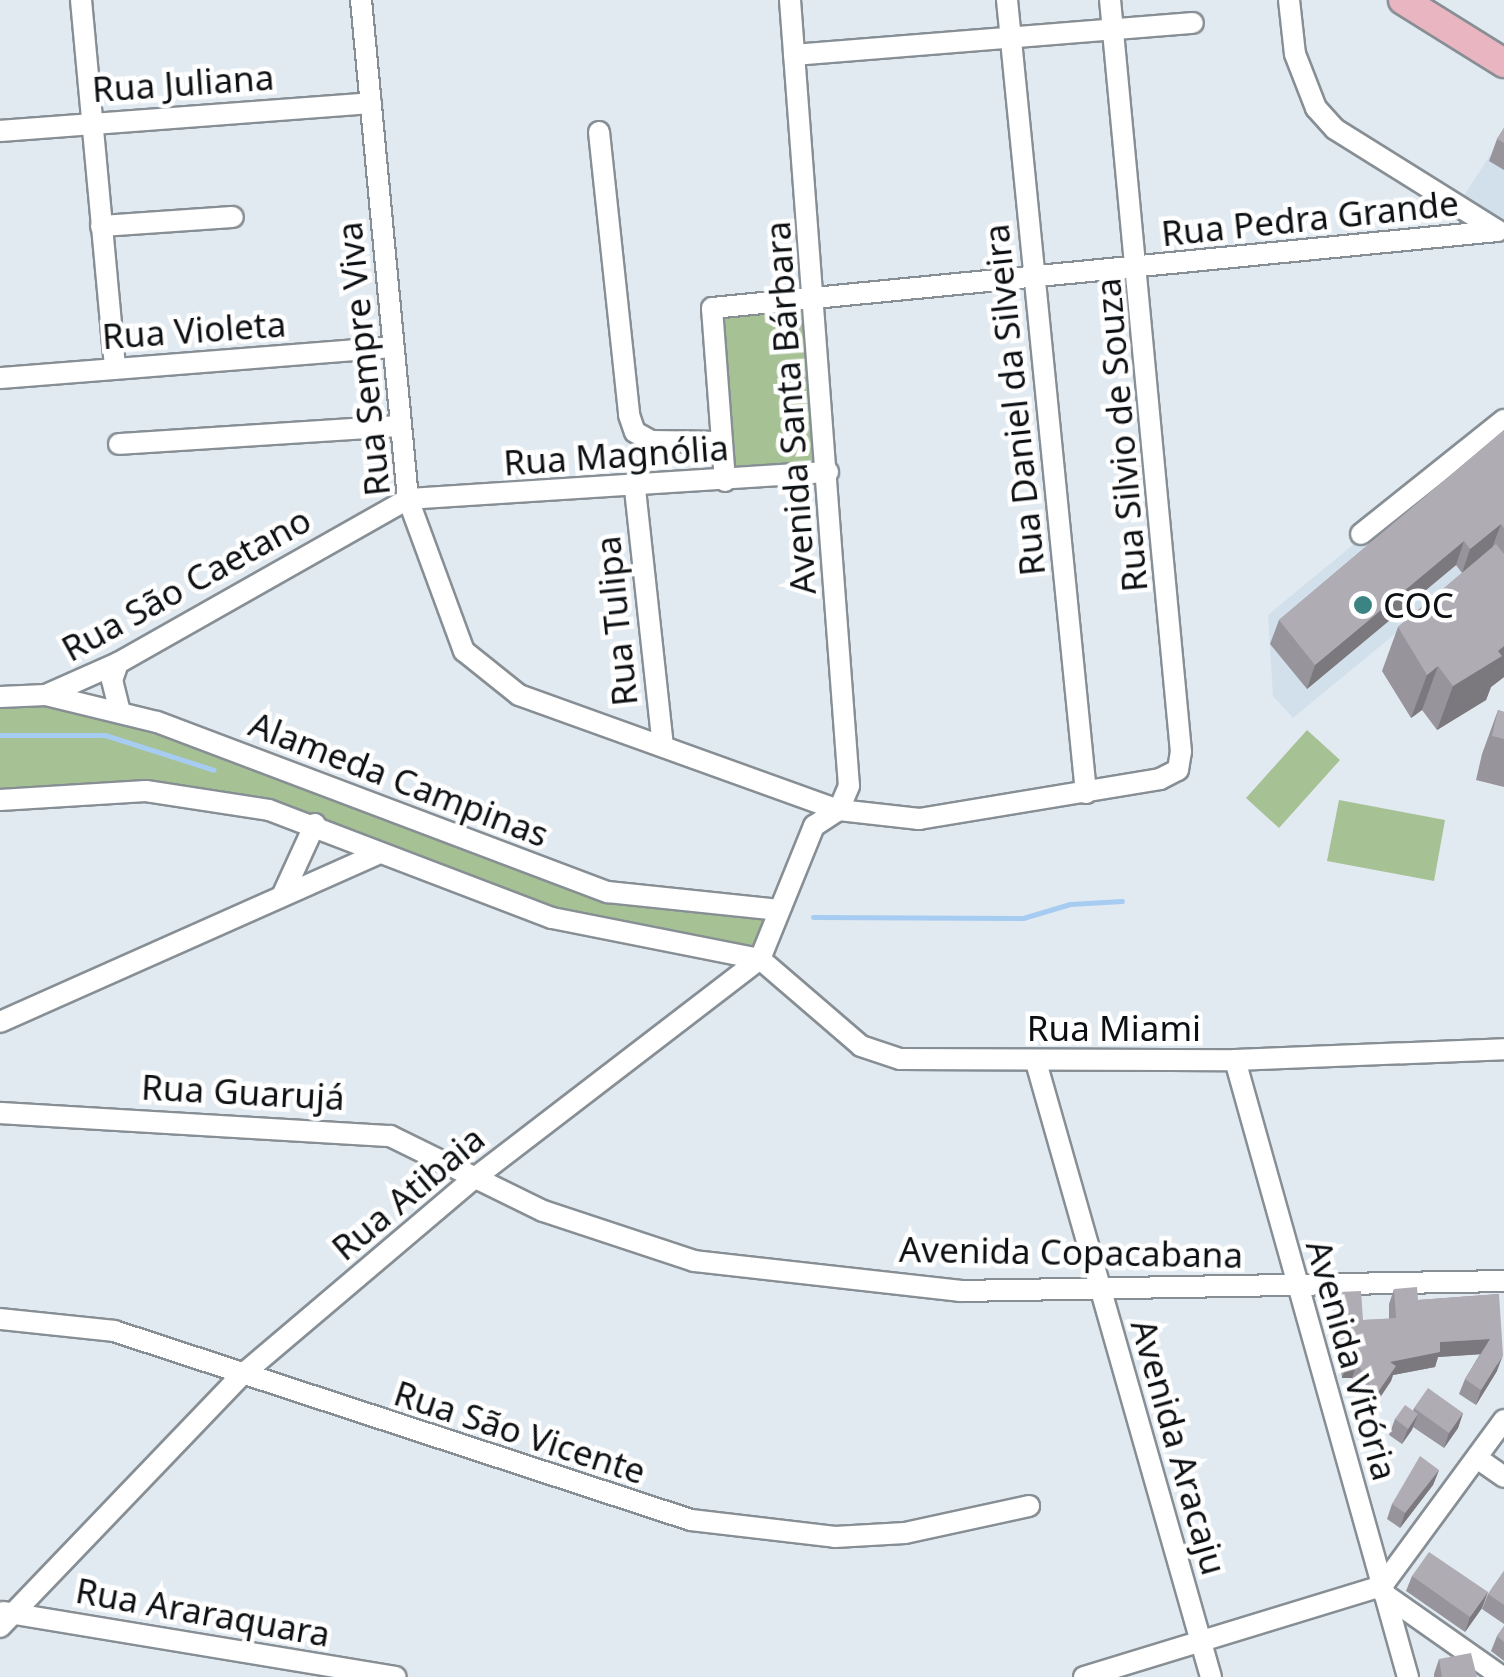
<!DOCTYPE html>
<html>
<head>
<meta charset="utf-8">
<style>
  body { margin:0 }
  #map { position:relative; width:1504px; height:1677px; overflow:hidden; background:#e2eaf1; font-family:"Noto Sans",sans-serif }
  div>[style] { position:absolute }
  .built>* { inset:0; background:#d2e0ec }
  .green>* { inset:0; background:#a6c194 }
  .stream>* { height:5px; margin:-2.5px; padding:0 2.5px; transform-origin:2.5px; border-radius:2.5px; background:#a6ccf2 }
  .roads { filter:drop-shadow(2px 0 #878f95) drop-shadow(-2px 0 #878f95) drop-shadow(0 2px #878f95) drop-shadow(0 -2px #878f95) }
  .minor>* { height:20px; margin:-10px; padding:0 10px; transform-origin:10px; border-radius:10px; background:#fff }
  .major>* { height:28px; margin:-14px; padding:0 14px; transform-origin:14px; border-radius:14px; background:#e9b5c0 }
  .wall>* { inset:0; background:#97949b }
  .shaded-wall>* { inset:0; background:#7b787e }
  .building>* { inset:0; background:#b0acb4 }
  .dots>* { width:28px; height:28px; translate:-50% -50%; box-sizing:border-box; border:5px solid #fff; border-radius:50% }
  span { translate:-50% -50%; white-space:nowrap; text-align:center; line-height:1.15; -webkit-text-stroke:9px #fff; paint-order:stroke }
  .street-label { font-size:35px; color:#0d1012 }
  .poi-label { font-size:35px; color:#0d1012 }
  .left { translate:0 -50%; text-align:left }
</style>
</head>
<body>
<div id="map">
  <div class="built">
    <i style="clip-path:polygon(1504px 134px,1504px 235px,1457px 206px)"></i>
    <i style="clip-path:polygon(1504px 420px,1504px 544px,1293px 718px,1273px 696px,1268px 615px)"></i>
  </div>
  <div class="green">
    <i style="clip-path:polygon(815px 299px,828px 472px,725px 481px,712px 308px)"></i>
    <i style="clip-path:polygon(0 697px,120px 711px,567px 877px,779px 910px,760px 959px,552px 918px,315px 824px,146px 791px,0 800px)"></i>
    <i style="clip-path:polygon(1307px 730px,1340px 760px,1279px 828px,1246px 798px)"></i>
    <i style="clip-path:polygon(1339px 800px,1445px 820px,1434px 881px,1327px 861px)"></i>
  </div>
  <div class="stream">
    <i style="left:0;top:735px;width:105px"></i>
    <i style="left:105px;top:735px;width:114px;rotate:17.8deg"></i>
    <i style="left:813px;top:917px;width:210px;rotate:0.3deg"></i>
    <i style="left:1023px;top:918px;width:49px;rotate:-16.6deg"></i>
    <i style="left:1070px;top:904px;width:52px;rotate:-3.3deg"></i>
  </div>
  <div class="roads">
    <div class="minor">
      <i style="left:81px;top:0;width:370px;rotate:84.7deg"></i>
      <i style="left:361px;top:0;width:501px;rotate:84.62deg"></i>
      <i style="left:408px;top:499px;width:162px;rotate:69.8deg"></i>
      <i style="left:464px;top:651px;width:70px;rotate:38.7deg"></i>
      <i style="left:519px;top:695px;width:340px;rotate:19.8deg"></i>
      <i style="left:839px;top:810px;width:81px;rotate:6.4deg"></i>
      <i style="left:919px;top:819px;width:244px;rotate:-9.4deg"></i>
      <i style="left:1160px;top:779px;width:20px;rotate:-27deg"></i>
      <i style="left:1178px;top:770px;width:18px;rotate:-81deg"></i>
      <i style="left:1181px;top:752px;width:755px;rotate:-95.39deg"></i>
      <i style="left:790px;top:0;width:788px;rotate:85.71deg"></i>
      <i style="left:849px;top:786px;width:26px;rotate:113deg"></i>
      <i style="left:1007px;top:0;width:797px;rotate:84.31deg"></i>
      <i style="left:1289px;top:0;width:54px;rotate:83.7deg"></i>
      <i style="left:1295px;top:54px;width:58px;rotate:68.7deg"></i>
      <i style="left:1316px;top:108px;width:28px;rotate:48deg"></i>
      <i style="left:1335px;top:129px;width:192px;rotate:32deg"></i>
      <i style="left:794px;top:55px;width:400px;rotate:-4.6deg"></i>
      <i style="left:0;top:131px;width:372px;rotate:-4.3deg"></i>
      <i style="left:599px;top:132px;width:285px;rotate:83.9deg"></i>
      <i style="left:629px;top:415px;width:18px;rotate:71deg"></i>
      <i style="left:635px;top:432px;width:18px;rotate:29deg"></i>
      <i style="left:651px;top:441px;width:71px;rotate:0.8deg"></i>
      <i style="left:101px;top:226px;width:132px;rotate:-3.9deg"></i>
      <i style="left:0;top:378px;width:393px;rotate:-4.5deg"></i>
      <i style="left:119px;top:444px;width:282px;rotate:-3.7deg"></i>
      <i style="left:725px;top:481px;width:173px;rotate:-94.3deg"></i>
      <i style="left:712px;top:308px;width:789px;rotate:-5.6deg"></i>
      <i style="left:635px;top:489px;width:259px;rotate:83.8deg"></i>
      <i style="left:1361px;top:534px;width:183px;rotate:-38.6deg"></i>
      <i style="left:118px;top:663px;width:18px;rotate:109deg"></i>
      <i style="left:112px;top:680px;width:32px;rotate:76deg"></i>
      <i style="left:46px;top:695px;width:79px;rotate:-24deg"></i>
      <i style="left:118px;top:663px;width:333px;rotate:-29.5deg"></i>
      <i style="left:408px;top:499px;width:421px;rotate:-3.7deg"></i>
      <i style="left:0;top:697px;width:46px;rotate:-2.5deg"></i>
      <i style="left:46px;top:695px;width:114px;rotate:13.7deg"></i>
      <i style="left:157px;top:722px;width:482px;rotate:20.7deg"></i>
      <i style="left:608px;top:892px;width:172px;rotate:6deg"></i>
      <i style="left:0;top:800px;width:146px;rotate:-3.5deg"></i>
      <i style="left:146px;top:791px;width:124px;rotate:8.8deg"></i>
      <i style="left:269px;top:810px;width:303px;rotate:20.9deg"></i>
      <i style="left:552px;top:918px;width:212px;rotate:11.2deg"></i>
      <i style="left:760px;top:959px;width:133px;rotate:40.7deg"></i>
      <i style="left:861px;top:1046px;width:41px;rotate:18.4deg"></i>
      <i style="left:900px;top:1059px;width:335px;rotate:0.2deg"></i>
      <i style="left:1235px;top:1060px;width:269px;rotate:-2.3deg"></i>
      <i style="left:283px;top:894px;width:77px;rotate:-65.4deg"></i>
      <i style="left:0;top:1022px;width:411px;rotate:-24deg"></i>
      <i style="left:1235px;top:1060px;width:641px;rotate:74.34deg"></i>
      <i style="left:1036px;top:1062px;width:639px;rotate:74.12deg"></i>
      <i style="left:0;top:1113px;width:391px;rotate:3.4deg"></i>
      <i style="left:390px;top:1136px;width:170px;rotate:26.1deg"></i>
      <i style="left:543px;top:1211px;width:159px;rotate:18.3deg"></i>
      <i style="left:694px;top:1261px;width:268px;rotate:6.4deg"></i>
      <i style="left:960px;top:1291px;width:544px;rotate:-1.05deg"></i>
      <i style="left:0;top:1319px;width:115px;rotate:6deg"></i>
      <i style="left:114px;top:1331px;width:607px;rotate:18.14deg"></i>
      <i style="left:691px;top:1520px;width:145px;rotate:6.7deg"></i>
      <i style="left:835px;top:1537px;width:70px;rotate:-3.3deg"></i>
      <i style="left:905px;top:1533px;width:127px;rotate:-12.3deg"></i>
      <i style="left:1477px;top:1458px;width:33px;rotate:35deg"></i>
      <i style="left:1384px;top:1594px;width:144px;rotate:35.1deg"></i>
      <i style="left:3px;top:1612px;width:398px;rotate:9.4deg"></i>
      <i style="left:0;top:1627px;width:349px;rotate:-46.2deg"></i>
      <i style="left:242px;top:1375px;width:302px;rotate:-40.3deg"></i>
      <i style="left:472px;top:1180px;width:363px;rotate:-37.5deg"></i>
      <i style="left:760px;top:959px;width:144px;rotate:-67.9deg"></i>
      <i style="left:814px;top:826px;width:30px;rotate:-33deg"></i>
      <i style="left:1084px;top:1677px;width:312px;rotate:-17deg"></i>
      <i style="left:1382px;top:1586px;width:206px;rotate:-53.7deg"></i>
    </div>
    <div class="major">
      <i style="left:1403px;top:0;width:119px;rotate:32deg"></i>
    </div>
  </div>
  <div class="wall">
    <i style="clip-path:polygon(1504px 128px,1504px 170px,1489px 161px,1497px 139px)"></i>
    <i style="clip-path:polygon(1504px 430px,1504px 677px,1491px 687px,1486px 700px,1437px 730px,1422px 710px,1411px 718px,1382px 671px,1398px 627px,1462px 573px,1456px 565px,1307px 689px,1270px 644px,1279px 620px)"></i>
    <i style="clip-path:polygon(1498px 710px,1504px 712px,1504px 787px,1476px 780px,1482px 754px)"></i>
    <i style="clip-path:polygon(1394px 1289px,1418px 1300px,1499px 1294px,1497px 1371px,1476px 1405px,1459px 1394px,1465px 1379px,1480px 1354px,1438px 1357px,1435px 1367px,1393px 1375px,1391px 1381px,1371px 1411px,1352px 1378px,1342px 1378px,1332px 1307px,1338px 1292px,1363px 1320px,1389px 1319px,1389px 1304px)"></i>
    <i style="clip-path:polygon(1414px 1408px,1463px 1413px,1458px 1428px,1444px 1448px,1413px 1427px,1402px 1444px,1389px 1435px,1395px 1419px,1413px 1411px)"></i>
    <i style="clip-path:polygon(1439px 1470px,1433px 1485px,1400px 1528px,1387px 1519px,1392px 1504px)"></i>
    <i style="clip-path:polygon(1504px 1571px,1504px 1624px,1482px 1609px,1488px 1594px)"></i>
    <i style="clip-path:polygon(1412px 1576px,1488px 1592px,1482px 1608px,1465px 1632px,1406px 1591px)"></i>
    <i style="clip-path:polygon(1504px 1626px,1504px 1661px,1491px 1651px,1497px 1636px)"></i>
    <i style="clip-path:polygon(1439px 1659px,1477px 1677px,1434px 1677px,1434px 1674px)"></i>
  </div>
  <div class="shaded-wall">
    <i style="clip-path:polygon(1501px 524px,1492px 548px,1462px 573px,1470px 549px)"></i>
    <i style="clip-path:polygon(1464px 541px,1456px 565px,1307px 689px,1315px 665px)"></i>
    <i style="clip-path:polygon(1504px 646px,1504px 677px,1491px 687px,1486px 700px,1437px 730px,1453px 686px)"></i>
    <i style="clip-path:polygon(1438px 666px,1422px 710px,1411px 718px,1427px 675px)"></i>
    <i style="clip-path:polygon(1490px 1339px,1485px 1354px,1438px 1357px,1435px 1367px,1393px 1375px,1391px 1381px,1371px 1411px,1390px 1362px,1440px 1342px)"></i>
    <i style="clip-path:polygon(1503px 1355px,1497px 1371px,1476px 1405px,1481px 1390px)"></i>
    <i style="clip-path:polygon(1348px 1363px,1357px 1363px,1352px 1378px,1342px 1378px)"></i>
    <i style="clip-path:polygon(1463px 1413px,1458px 1428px,1444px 1448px,1449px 1433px)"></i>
    <i style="clip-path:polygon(1418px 1414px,1412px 1430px,1402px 1444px,1408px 1429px)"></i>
    <i style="clip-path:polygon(1439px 1470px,1433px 1485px,1400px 1528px,1405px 1513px)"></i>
    <i style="clip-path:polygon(1488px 1592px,1482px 1608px,1465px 1632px,1470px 1617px)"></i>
  </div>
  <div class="building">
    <i style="clip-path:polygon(1504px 128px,1504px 143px,1497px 139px)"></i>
    <i style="clip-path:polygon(1504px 430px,1504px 528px,1501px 524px,1470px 549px,1464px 541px,1315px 665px,1279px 620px)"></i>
    <i style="clip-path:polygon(1496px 544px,1504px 554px,1504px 646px,1498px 651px,1502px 656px,1453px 686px,1438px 666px,1427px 675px,1398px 627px)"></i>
    <i style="clip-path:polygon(1498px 710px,1504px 712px,1504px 739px,1492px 736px)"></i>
    <i style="clip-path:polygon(1417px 1287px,1418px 1300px,1499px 1294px,1503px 1355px,1481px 1390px,1465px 1379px,1490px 1339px,1440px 1342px,1440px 1352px,1390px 1362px,1396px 1366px,1376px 1395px,1357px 1363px,1348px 1363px,1338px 1292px,1361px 1291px,1363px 1320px,1396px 1318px,1394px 1289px)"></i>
    <i style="clip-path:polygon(1428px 1388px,1463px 1413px,1449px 1433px,1414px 1408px)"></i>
    <i style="clip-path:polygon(1405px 1405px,1418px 1414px,1408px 1429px,1395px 1419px)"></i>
    <i style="clip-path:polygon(1420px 1456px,1439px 1470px,1405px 1513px,1392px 1504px)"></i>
    <i style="clip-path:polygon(1429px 1552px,1488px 1592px,1470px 1617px,1412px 1576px)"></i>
    <i style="clip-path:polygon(1504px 1571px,1504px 1605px,1488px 1594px)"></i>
    <i style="clip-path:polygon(1504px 1626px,1504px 1642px,1497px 1636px)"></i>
    <i style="clip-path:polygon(1471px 1653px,1477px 1677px,1442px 1677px,1439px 1659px)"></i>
  </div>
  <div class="dots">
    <i style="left:1363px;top:605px;background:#3c8484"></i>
  </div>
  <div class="street-label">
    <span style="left:183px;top:83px;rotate:-4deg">Rua Juliana</span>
    <span style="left:1310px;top:218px;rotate:-6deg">Rua Pedra Grande</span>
    <span style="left:194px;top:330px;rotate:-4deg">Rua Violeta</span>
    <span style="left:363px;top:359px;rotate:-96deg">Rua Sempre Viva</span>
    <span style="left:1014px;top:400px;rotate:-96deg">Rua Daniel da Silveira</span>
    <span style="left:790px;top:408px;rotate:-94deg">Avenida Santa Bárbara</span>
    <span style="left:1121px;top:435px;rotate:-95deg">Rua Silvio de Souza</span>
    <span style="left:616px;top:455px;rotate:-4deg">Rua Magnólia</span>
    <span style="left:186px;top:584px;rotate:-29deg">Rua São Caetano</span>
    <span style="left:616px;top:621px;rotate:-96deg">Rua Tulipa</span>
    <span style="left:399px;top:779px;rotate:21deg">Alameda Campinas</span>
    <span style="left:1114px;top:1028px">Rua Miami</span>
    <span style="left:243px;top:1092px;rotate:3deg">Rua Guarujá</span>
    <span style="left:408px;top:1193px;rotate:-40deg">Rua Atibaia</span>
    <span style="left:1071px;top:1252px;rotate:1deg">Avenida Copacabana</span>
    <span style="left:1352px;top:1360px;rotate:74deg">Avenida Vitória</span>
    <span style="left:520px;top:1432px;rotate:18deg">Rua São Vicente</span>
    <span style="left:1179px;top:1447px;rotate:74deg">Avenida Aracaju</span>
    <span style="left:203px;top:1612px;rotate:10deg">Rua Araraquara</span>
  </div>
  <div class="poi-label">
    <span class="left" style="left:1383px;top:605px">COC</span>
  </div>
</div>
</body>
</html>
